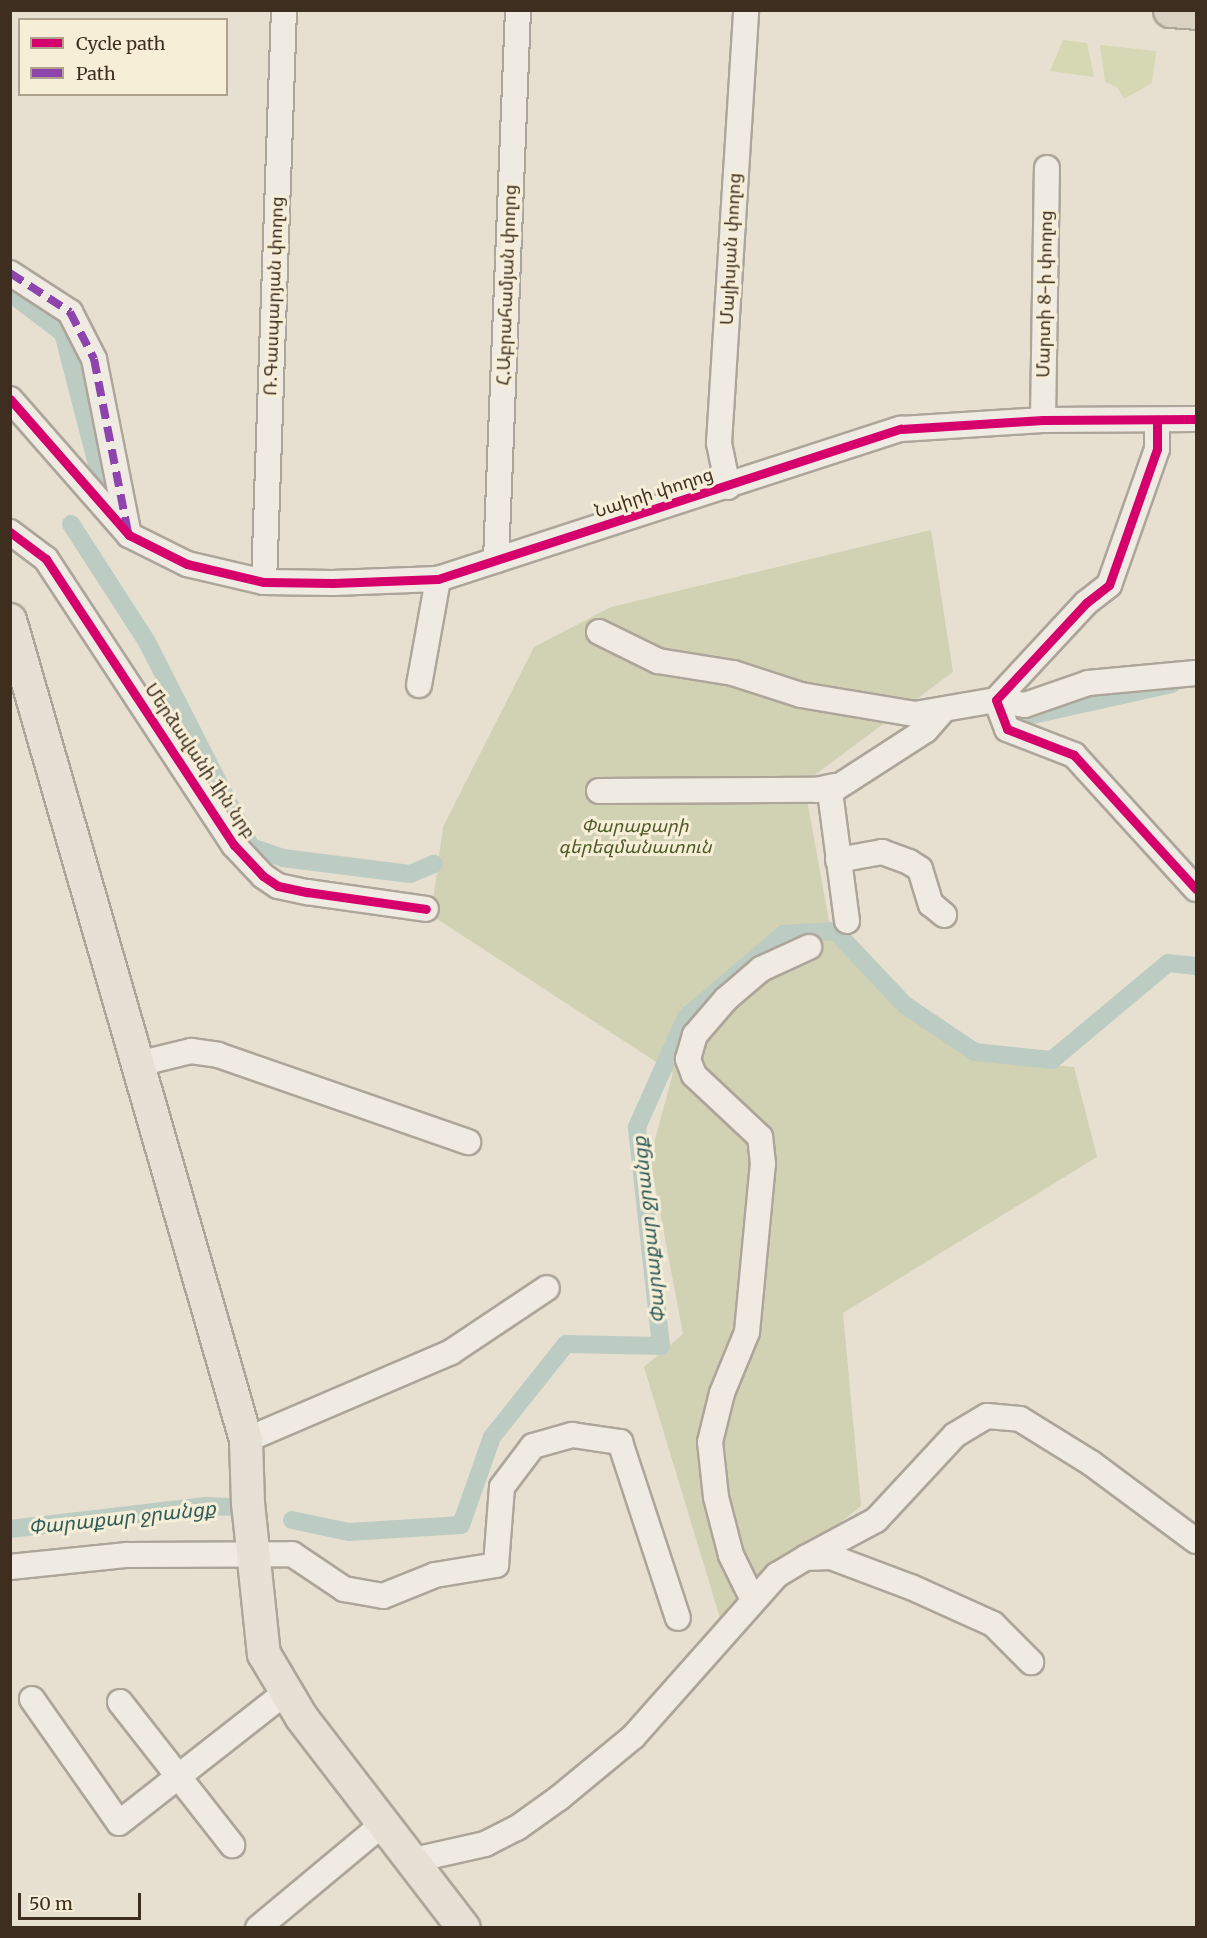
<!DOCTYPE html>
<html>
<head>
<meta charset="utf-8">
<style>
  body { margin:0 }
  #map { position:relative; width:1207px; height:1938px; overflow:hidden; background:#e7e0d1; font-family:Merriweather,"Noto Sans Armenian",serif }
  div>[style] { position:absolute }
  .green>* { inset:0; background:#d6d7b3 }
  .cemetery>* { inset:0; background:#d1d1b3 }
  .canal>* { height:18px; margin:-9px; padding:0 9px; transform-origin:9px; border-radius:9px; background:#bcccc2 }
  .roads { filter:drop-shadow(2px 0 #ada599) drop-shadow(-2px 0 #ada599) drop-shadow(0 2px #ada599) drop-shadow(0 -2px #ada599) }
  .minor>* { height:24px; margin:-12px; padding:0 12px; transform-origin:12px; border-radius:12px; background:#efebe3 }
  .major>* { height:32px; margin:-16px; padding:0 16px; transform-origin:16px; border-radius:16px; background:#e6e1d4 }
  .highway>* { height:33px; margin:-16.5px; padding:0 16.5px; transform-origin:16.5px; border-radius:16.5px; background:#dad1c2 }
  .quiet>* { height:8px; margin-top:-4px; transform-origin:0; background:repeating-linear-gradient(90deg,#8e44ad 0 15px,transparent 0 23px) }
  .cycleway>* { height:9px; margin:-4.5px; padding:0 4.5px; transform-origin:4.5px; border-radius:4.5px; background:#d6006c }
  span { translate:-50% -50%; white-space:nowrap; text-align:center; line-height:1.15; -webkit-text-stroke:6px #f7eed8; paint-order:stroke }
  .street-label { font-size:18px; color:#3d2e20 }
  .park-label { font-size:18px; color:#4d5a26; font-style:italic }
  .water-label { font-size:20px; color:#2f5d5a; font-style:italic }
  .frame { position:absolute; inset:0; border:12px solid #3d2e20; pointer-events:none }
  .legend { position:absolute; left:18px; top:18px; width:210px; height:78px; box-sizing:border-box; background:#f7eed8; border:2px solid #ada18e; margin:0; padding:8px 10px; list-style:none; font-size:18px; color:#3d2e20 }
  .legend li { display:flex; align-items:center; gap:12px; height:30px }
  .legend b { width:30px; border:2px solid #ada18e }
  .scale { position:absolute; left:18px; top:1893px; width:123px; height:27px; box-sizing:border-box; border:3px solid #3d2e20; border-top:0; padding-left:8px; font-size:18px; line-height:21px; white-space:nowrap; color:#3d2e20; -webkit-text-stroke:4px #f7eed8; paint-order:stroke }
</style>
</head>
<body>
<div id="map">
  <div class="green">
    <i style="clip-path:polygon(1063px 40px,1087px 43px,1094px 77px,1050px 71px)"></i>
    <i style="clip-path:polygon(1100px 45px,1156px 51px,1152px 83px,1124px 99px,1118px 88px,1105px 82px)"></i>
  </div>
  <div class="cemetery">
    <i style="clip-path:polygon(931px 530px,953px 672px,804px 783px,829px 921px,974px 1059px,1074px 1067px,1097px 1157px,843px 1313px,861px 1506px,720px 1618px,644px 1367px,683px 1334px,650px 1158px,673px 1073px,431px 915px,443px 827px,534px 647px,611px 607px)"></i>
  </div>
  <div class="canal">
    <i style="left:10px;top:293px;width:66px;rotate:37deg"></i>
    <i style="left:63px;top:333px;width:148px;rotate:75.5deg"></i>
    <i style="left:71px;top:524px;width:140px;rotate:57.2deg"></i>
    <i style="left:147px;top:642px;width:230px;rotate:63.1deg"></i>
    <i style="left:251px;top:847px;width:34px;rotate:19deg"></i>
    <i style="left:283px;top:858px;width:128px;rotate:7.2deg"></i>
    <i style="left:410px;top:874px;width:26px;rotate:-23deg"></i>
    <i style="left:1019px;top:718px;width:157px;rotate:-12.5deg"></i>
    <i style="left:292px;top:1520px;width:58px;rotate:11.9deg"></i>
    <i style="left:349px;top:1532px;width:112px;rotate:-3.6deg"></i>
    <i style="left:461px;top:1525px;width:93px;rotate:-70.6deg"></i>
    <i style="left:492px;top:1437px;width:119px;rotate:-51.5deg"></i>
    <i style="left:566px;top:1344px;width:95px;rotate:1.2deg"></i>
    <i style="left:661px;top:1346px;width:220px;rotate:-96.3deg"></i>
    <i style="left:637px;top:1127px;width:120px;rotate:-66deg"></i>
    <i style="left:686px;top:1017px;width:128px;rotate:-40.3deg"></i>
    <i style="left:784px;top:934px;width:51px;rotate:-3.4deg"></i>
    <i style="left:835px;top:931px;width:102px;rotate:46.6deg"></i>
    <i style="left:905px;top:1005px;width:84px;rotate:33.9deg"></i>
    <i style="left:975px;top:1052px;width:77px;rotate:5.9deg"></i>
    <i style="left:1052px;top:1060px;width:151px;rotate:-39.9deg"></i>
    <i style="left:1168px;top:963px;width:28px;rotate:6deg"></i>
    <i style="left:10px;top:1529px;width:197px;rotate:-6.7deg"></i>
    <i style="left:206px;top:1506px;width:27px;rotate:2deg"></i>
  </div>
  <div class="roads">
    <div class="minor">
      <i style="left:10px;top:273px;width:72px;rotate:33deg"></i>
      <i style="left:70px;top:312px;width:53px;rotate:62.9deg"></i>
      <i style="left:94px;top:359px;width:179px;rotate:78.8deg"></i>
      <i style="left:10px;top:399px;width:181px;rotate:48.8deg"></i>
      <i style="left:129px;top:535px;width:65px;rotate:26.6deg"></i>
      <i style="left:187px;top:564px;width:79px;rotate:13.2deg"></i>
      <i style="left:264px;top:582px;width:69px;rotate:0.8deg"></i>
      <i style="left:333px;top:583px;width:105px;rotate:-2.2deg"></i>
      <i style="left:438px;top:579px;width:487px;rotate:-18deg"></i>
      <i style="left:901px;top:429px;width:142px;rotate:-3.6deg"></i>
      <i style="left:1043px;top:420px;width:153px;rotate:-0.4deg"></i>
      <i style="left:1043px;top:420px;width:252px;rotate:-89.1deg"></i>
      <i style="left:1157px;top:420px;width:29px;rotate:90deg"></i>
      <i style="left:1157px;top:449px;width:144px;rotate:109.4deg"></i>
      <i style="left:1109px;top:585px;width:29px;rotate:142deg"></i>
      <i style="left:1086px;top:603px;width:132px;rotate:132.9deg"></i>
      <i style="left:996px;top:700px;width:31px;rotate:69deg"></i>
      <i style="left:1007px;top:729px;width:72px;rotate:21.2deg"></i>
      <i style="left:1074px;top:755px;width:181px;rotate:47.7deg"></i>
      <i style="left:728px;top:487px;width:45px;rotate:-101.6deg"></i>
      <i style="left:719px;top:443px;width:434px;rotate:-86.4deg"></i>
      <i style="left:10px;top:532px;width:45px;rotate:36.9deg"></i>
      <i style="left:46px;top:559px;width:342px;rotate:56.7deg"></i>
      <i style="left:234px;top:845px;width:42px;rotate:46.9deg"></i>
      <i style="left:263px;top:876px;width:18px;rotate:34deg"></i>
      <i style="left:278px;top:886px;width:30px;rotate:12deg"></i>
      <i style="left:307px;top:892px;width:120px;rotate:8.1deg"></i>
      <i style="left:496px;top:560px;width:550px;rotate:-87.71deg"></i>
      <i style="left:264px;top:582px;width:572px;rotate:-88deg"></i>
      <i style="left:599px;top:632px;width:66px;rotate:26.2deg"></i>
      <i style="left:658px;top:661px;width:76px;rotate:9.1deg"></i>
      <i style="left:733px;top:673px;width:71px;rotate:17.9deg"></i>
      <i style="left:801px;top:695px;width:116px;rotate:9.5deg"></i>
      <i style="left:915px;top:714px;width:82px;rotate:-9.8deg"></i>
      <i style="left:996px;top:700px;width:29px;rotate:10deg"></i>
      <i style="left:1025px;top:705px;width:67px;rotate:-19.2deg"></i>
      <i style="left:1088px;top:683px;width:108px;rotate:-5.3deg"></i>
      <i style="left:419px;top:685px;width:108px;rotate:-79.8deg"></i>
      <i style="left:599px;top:791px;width:217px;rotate:-0.3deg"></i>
      <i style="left:816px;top:790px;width:19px;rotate:-12deg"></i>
      <i style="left:838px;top:860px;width:45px;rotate:-10.3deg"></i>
      <i style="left:882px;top:852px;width:29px;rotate:20deg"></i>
      <i style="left:909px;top:862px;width:13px;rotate:32deg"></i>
      <i style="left:920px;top:869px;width:37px;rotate:73deg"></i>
      <i style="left:931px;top:904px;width:17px;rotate:40deg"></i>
      <i style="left:847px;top:921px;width:130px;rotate:-97.5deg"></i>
      <i style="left:830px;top:792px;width:114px;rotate:-32.9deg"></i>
      <i style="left:926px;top:730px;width:23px;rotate:-49deg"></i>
      <i style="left:138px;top:1064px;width:55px;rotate:-13.8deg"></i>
      <i style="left:191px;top:1051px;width:27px;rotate:8deg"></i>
      <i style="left:218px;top:1055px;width:265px;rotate:19.2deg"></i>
      <i style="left:246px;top:1440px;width:223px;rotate:-23.2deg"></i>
      <i style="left:451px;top:1352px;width:115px;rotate:-33.7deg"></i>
      <i style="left:807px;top:1557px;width:78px;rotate:-28.2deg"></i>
      <i style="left:876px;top:1520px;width:116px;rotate:-47.1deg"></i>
      <i style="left:955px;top:1435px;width:37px;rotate:-31deg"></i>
      <i style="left:987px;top:1416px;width:33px;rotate:5deg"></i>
      <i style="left:1020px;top:1419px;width:84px;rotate:31.8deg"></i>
      <i style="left:1091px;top:1463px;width:131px;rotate:36.6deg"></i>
      <i style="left:10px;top:1567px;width:118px;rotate:-5.9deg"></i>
      <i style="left:127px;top:1555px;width:165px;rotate:-0.3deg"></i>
      <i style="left:292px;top:1554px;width:63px;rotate:33.9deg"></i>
      <i style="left:344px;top:1589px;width:40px;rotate:10deg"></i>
      <i style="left:383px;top:1596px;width:56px;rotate:-22deg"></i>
      <i style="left:435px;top:1575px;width:62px;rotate:-9.3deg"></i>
      <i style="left:496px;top:1565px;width:78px;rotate:-85.6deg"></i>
      <i style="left:502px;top:1487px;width:51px;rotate:-52.9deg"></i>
      <i style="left:533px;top:1446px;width:41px;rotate:-15.8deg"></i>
      <i style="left:572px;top:1435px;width:49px;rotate:8.3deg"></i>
      <i style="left:620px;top:1442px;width:185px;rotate:71.8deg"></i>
      <i style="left:753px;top:1600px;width:50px;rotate:-116.1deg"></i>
      <i style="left:731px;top:1555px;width:60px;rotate:-104.5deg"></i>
      <i style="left:716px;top:1497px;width:55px;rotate:-96.2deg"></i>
      <i style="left:710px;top:1442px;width:50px;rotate:-76.2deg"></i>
      <i style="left:722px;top:1393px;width:66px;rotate:-67.7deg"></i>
      <i style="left:747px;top:1332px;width:169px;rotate:-84.6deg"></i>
      <i style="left:763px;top:1164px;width:27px;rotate:-96deg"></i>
      <i style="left:760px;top:1137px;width:91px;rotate:-136.8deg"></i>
      <i style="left:694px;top:1075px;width:17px;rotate:-111deg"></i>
      <i style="left:688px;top:1059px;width:25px;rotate:-74deg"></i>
      <i style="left:695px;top:1035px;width:48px;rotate:-49.3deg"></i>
      <i style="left:726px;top:999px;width:46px;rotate:-40.6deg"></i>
      <i style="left:761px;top:969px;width:53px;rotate:-24.6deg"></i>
      <i style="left:32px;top:1699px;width:151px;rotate:54.9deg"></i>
      <i style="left:119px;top:1823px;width:212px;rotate:-38.1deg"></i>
      <i style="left:120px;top:1702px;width:182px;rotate:51.9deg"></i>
      <i style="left:414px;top:1860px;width:73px;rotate:-12.7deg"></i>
      <i style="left:485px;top:1844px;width:36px;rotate:-27deg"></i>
      <i style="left:517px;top:1828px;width:52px;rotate:-35.5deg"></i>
      <i style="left:559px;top:1798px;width:96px;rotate:-39.5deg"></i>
      <i style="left:633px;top:1737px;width:217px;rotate:-48.4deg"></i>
      <i style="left:777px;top:1575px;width:33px;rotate:-31deg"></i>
      <i style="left:805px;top:1558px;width:26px;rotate:-2deg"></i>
      <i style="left:831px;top:1557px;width:85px;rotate:20.6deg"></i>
      <i style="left:911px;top:1587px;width:90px;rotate:24.3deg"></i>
      <i style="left:993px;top:1624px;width:54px;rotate:45deg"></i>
      <i style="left:258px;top:1928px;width:163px;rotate:-39.8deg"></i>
    </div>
    <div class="major">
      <i style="left:10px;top:620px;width:853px;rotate:73.94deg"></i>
      <i style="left:246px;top:1440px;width:63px;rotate:88.2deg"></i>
      <i style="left:248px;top:1503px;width:152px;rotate:84deg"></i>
      <i style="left:264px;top:1654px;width:74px;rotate:59.3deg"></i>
      <i style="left:302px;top:1718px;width:265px;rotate:52.4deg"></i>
    </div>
    <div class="highway">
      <i style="left:1170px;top:10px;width:26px;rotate:4deg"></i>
    </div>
  </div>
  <div class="quiet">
    <i style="left:10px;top:273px;width:72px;rotate:33deg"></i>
    <i style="left:70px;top:312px;width:53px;rotate:62.9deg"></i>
    <i style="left:94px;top:359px;width:176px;rotate:78.9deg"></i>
  </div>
  <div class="cycleway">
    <i style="left:10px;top:399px;width:181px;rotate:48.8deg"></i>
    <i style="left:129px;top:535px;width:65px;rotate:26.6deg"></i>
    <i style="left:187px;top:564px;width:79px;rotate:13.2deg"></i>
    <i style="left:264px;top:582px;width:69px;rotate:0.8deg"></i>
    <i style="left:333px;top:583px;width:105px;rotate:-2.2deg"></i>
    <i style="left:438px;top:579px;width:487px;rotate:-18deg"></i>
    <i style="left:901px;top:429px;width:142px;rotate:-3.6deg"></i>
    <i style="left:1043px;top:420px;width:153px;rotate:-0.4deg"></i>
    <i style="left:1157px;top:420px;width:29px;rotate:90deg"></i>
    <i style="left:1157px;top:449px;width:144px;rotate:109.4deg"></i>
    <i style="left:1109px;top:585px;width:29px;rotate:142deg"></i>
    <i style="left:1086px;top:603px;width:132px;rotate:132.9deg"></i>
    <i style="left:996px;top:700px;width:31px;rotate:69deg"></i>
    <i style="left:1007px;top:729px;width:72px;rotate:21.2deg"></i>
    <i style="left:1074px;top:755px;width:181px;rotate:47.7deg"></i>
    <i style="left:10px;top:532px;width:45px;rotate:36.9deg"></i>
    <i style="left:46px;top:559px;width:342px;rotate:56.7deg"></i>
    <i style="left:234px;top:845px;width:42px;rotate:46.9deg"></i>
    <i style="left:263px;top:876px;width:18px;rotate:34deg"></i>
    <i style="left:278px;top:886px;width:30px;rotate:12deg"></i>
    <i style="left:307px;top:892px;width:120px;rotate:8.1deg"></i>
  </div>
  <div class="street-label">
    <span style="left:731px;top:249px;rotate:-87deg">Մայիսյան փողոց</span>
    <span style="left:507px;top:285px;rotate:-88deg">Հ.Աբրահամյան փողոց</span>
    <span style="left:1045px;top:294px;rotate:-89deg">Մարտի 8-ի փողոց</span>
    <span style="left:274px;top:296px;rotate:-88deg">Ռ.Գասպարյան փողոց</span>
    <span style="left:654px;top:493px;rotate:-18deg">Նաիրի փողոց</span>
    <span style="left:200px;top:761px;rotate:56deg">Մերձավանի 1ին նրբ</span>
  </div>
  <div class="park-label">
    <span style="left:635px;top:837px">Փարաքարի<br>գերեզմանատուն</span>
  </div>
  <div class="water-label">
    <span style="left:648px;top:1230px;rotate:-96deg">Փարաքար ջրանցք</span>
    <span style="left:122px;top:1517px;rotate:-6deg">Փարաքար ջրանցք</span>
  </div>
  <div class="frame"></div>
  <ul class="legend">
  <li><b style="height:8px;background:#d6006c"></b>Cycle path</li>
  <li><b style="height:8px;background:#8e44ad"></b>Path</li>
  </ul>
  <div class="scale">50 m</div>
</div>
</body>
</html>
